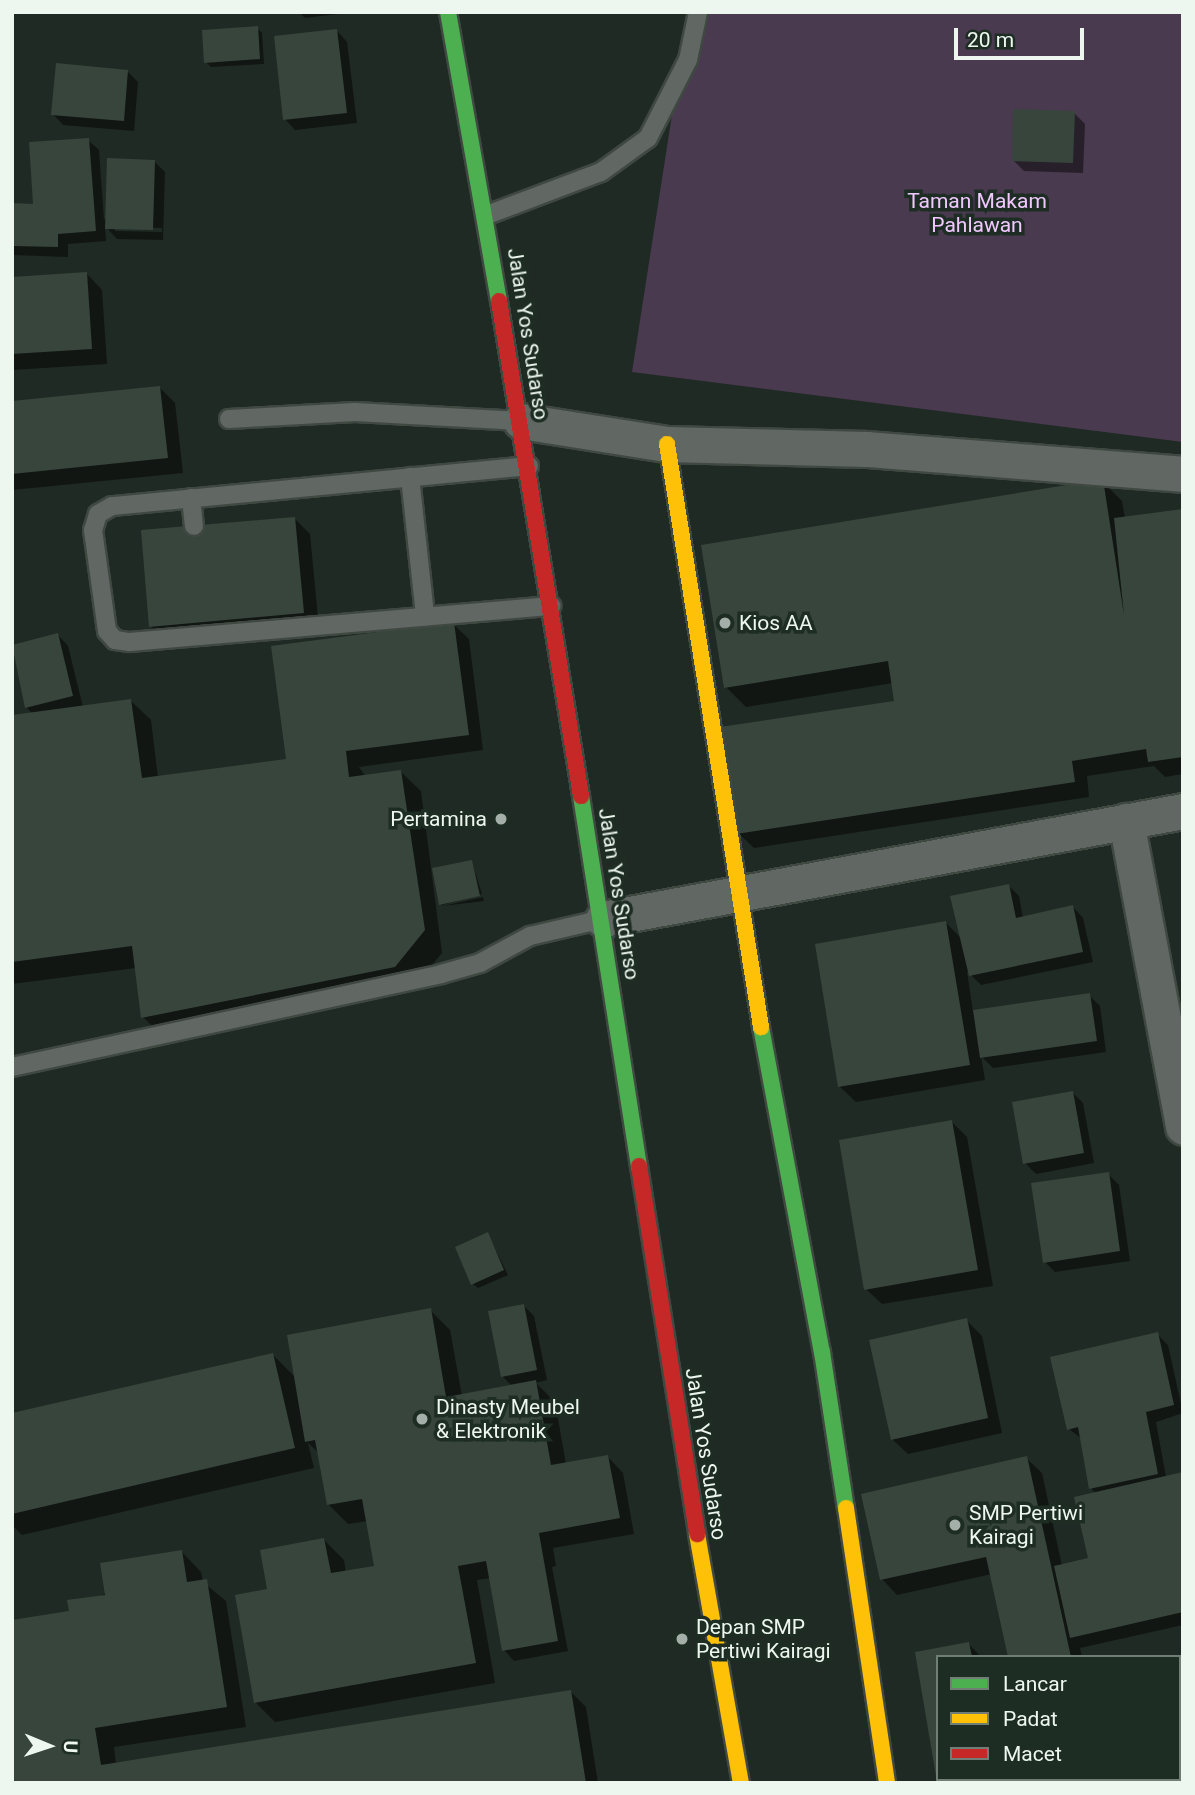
<!DOCTYPE html>
<html>
<head>
<meta charset="utf-8">
<style>
  body { margin:0 }
  #map { position:relative; width:1195px; height:1795px; overflow:hidden; background:#202a24; font-family:Roboto,sans-serif }
  div>[style] { position:absolute }
  .green>* { inset:0; background:#493a4f }
  .shadow>* { inset:0; background:#0007 }
  .building>* { inset:0; background:#37453c }
  .roads { filter:drop-shadow(2px 0 #404842) drop-shadow(-2px 0 #404842) drop-shadow(0 2px #404842) drop-shadow(0 -2px #404842) }
  .lane>* { height:18px; margin:-9px; padding:0 9px; transform-origin:9px; border-radius:9px; background:#616864 }
  .street>* { height:35px; margin:-17.5px; padding:0 17.5px; transform-origin:17.5px; border-radius:17.5px; background:#616864 }
  .fast>* { height:16px; margin:-8px; padding:0 8px; transform-origin:8px; border-radius:8px; background:#4caf50 }
  .slow>* { height:16px; margin:-8px; padding:0 8px; transform-origin:8px; border-radius:8px; background:#ffc107 }
  .jam>* { height:16px; margin:-8px; padding:0 8px; transform-origin:8px; border-radius:8px; background:#c62828 }
  .dots>* { width:19px; height:19px; translate:-50% -50%; box-sizing:border-box; border:4px solid #1d2d23; border-radius:50% }
  span { translate:-50% -50%; white-space:nowrap; text-align:center; line-height:1.15; -webkit-text-stroke:7px #1d2d23; paint-order:stroke }
  .park-label { font-size:21px; color:#f0c8fe }
  .street-label { font-size:21px; color:#edf7f0 }
  .poi-label { font-size:21px; color:#edf7f0 }
  .left { translate:0 -50%; text-align:left }
  .right { translate:-100% -50%; text-align:right }
  .frame { position:absolute; inset:0; border:14px solid #edf7f0; pointer-events:none }
  .legend { position:absolute; left:936px; top:1655px; width:245px; height:126px; box-sizing:border-box; background:#1d2d23; border:2px solid #707e75; margin:0; padding:9px 12px; list-style:none; font-size:21px; color:#edf7f0 }
  .legend li { display:flex; align-items:center; gap:14px; height:35px }
  .legend b { width:35px; border:2px solid #707e75 }
  .north { position:absolute; left:14px; top:1711px; width:70px; height:70px; -webkit-text-stroke:5px #1d2d23; paint-order:stroke; rotate:92deg; font-size:19px; font-weight:700; line-height:28px; text-align:center; color:#edf7f0 }
  .north::after { content:''; display:block; margin:auto; width:24px; height:32px; background:#edf7f0; clip-path:polygon(50% 0,100% 100%,50% 72%,0 100%) }
  .scale { position:absolute; left:954px; top:28px; width:130px; height:32px; box-sizing:border-box; border:4px solid #edf7f0; border-top:0; padding-left:9px; font-size:21px; line-height:24px; white-space:nowrap; color:#edf7f0; -webkit-text-stroke:5px #1d2d23; paint-order:stroke }
</style>
</head>
<body>
<div id="map">
  <div class="green">
    <i style="clip-path:polygon(688px 12px,1183px 12px,1183px 442px,632px 372px)"></i>
  </div>
  <div class="shadow">
    <i style="clip-path:polygon(299px 12px,355px 12px,305px 18px)"></i>
    <i style="clip-path:polygon(257px 28px,262px 33px,264px 64px,211px 67px,206px 62px)"></i>
    <i style="clip-path:polygon(337px 31px,347px 42px,357px 123px,295px 130px,285px 119px)"></i>
    <i style="clip-path:polygon(127px 71px,138px 82px,134px 131px,63px 125px,53px 114px)"></i>
    <i style="clip-path:polygon(1074px 113px,1085px 124px,1083px 173px,1024px 171px,1013px 160px)"></i>
    <i style="clip-path:polygon(evenodd,88px 140px,99px 150px,104px 220px,154px 161px,165px 172px,163px 240px,117px 239px,105px 226px,106px 241px,68px 244px,68px 257px,12px 255px,12px 205px,35px 206px,88px 140px,115px 227px,162px 228px,162px 232px,115px 231px,115px 227px)"></i>
    <i style="clip-path:polygon(87px 274px,102px 290px,107px 364px,12px 370px,12px 279px)"></i>
    <i style="clip-path:polygon(160px 388px,175px 403px,183px 473px,12px 490px,12px 402px)"></i>
    <i style="clip-path:polygon(1102px 481px,1122px 501px,1125px 518px,1183px 510px,1183px 774px,1165px 777px,1154px 766px,1087px 776px,1089px 797px,754px 848px,738px 833px,895px 702px,893px 683px,746px 707px,726px 687px)"></i>
    <i style="clip-path:polygon(295px 519px,310px 534px,319px 628px,166px 642px,151px 626px)"></i>
    <i style="clip-path:polygon(453px 624px,469px 639px,483px 750px,359px 767px,366px 777px,401px 772px,421px 791px,442px 953px,414px 986px,163px 1037px,143px 1017px,136px 968px,12px 984px,12px 716px,33px 714px,26px 707px,12px 646px,58px 635px,68px 646px,83px 707px,131px 701px,151px 720px,158px 778px,288px 761px)"></i>
    <i style="clip-path:polygon(472px 862px,482px 894px,442px 905px,441px 904px)"></i>
    <i style="clip-path:polygon(1008px 885px,1019px 896px,1023px 918px,1073px 907px,1083px 918px,1093px 962px,981px 985px,967px 971px,973px 1012px,1089px 995px,1100px 1006px,1106px 1052px,993px 1068px,981px 1056px,985px 1080px,856px 1102px,840px 1087px,946px 923px,962px 939px)"></i>
    <i style="clip-path:polygon(483px 897px,484px 901px,443px 906px)"></i>
    <i style="clip-path:polygon(1072px 1092px,1083px 1103px,1094px 1163px,1036px 1174px,1025px 1163px)"></i>
    <i style="clip-path:polygon(952px 1122px,967px 1137px,993px 1286px,882px 1304px,866px 1289px)"></i>
    <i style="clip-path:polygon(1108px 1174px,1119px 1185px,1130px 1261px,1055px 1272px,1045px 1262px)"></i>
    <i style="clip-path:polygon(488px 1234px,508px 1275px,478px 1288px,473px 1284px)"></i>
    <i style="clip-path:polygon(524px 1306px,534px 1316px,547px 1380px,536px 1383px,555px 1402px,566px 1464px,608px 1457px,623px 1473px,634px 1534px,553px 1548px,556px 1566px,552px 1567px,568px 1651px,514px 1661px,504px 1650px,491px 1578px,477px 1580px,495px 1683px,275px 1722px,255px 1702px,269px 1591px,324px 1540px,344px 1560px,346px 1573px,378px 1567px,368px 1521px,348px 1524px,328px 1504px,320px 1454px,308px 1443px,314px 1468px,22px 1535px,12px 1525px,12px 1415px,273px 1355px,296px 1378px,430px 1310px,450px 1330px,462px 1396px,512px 1386px,503px 1377px)"></i>
    <i style="clip-path:polygon(966px 1320px,982px 1336px,1002px 1433px,908px 1454px,892px 1439px)"></i>
    <i style="clip-path:polygon(1157px 1334px,1168px 1345px,1183px 1413px,1156px 1422px,1166px 1477px,1183px 1473px,1183px 1625px,1080px 1648px,1082px 1657px,1010px 1657px,992px 1574px,897px 1595px,882px 1579px,1026px 1458px,1042px 1473px,1062px 1566px,1090px 1559px,1096px 1494px,1091px 1488px,1082px 1439px,1069px 1429px)"></i>
    <i style="clip-path:polygon(182px 1552px,201px 1572px,203px 1582px,226px 1601px,246px 1727px,114px 1747px,116px 1764px,571px 1692px,586px 1707px,598px 1783px,12px 1783px,71px 1612px)"></i>
    <i style="clip-path:polygon(969px 1644px,981px 1657px,938px 1657px,938px 1774px,917px 1653px)"></i>
    <i style="clip-path:polygon(1183px 1691px,1183px 1723px,1179px 1720px)"></i>
    <i style="clip-path:polygon(939px 1779px,1158px 1779px,1159px 1783px,939px 1783px)"></i>
  </div>
  <div class="building">
    <i style="clip-path:polygon(258px 26px,260px 59px,204px 63px,202px 30px)"></i>
    <i style="clip-path:polygon(337px 29px,347px 113px,283px 120px,274px 36px)"></i>
    <i style="clip-path:polygon(56px 63px,128px 70px,124px 121px,51px 115px)"></i>
    <i style="clip-path:polygon(1013px 109px,1075px 111px,1073px 163px,1012px 161px)"></i>
    <i style="clip-path:polygon(89px 138px,96px 231px,58px 234px,58px 247px,12px 246px,12px 203px,33px 204px,29px 142px)"></i>
    <i style="clip-path:polygon(107px 158px,155px 160px,153px 230px,105px 229px)"></i>
    <i style="clip-path:polygon(87px 272px,92px 349px,12px 354px,12px 277px)"></i>
    <i style="clip-path:polygon(160px 386px,168px 458px,12px 474px,12px 401px)"></i>
    <i style="clip-path:polygon(1103px 479px,1124px 615px,1114px 518px,1183px 509px,1183px 757px,1148px 762px,1146px 749px,1072px 761px,1075px 782px,736px 834px,720px 727px,894px 701px,888px 661px,724px 688px,701px 545px)"></i>
    <i style="clip-path:polygon(295px 517px,304px 613px,149px 627px,141px 530px)"></i>
    <i style="clip-path:polygon(454px 622px,469px 735px,346px 751px,349px 777px,401px 770px,425px 930px,395px 967px,141px 1018px,132px 946px,12px 962px,12px 715px,131px 699px,142px 778px,286px 759px,271px 646px)"></i>
    <i style="clip-path:polygon(58px 633px,73px 696px,25px 708px,12px 645px)"></i>
    <i style="clip-path:polygon(472px 860px,480px 896px,439px 905px,432px 868px)"></i>
    <i style="clip-path:polygon(1009px 884px,1016px 918px,1073px 905px,1083px 952px,969px 976px,950px 896px)"></i>
    <i style="clip-path:polygon(946px 921px,970px 1065px,838px 1087px,815px 944px)"></i>
    <i style="clip-path:polygon(1090px 993px,1097px 1041px,980px 1058px,973px 1010px)"></i>
    <i style="clip-path:polygon(1073px 1091px,1084px 1153px,1023px 1164px,1012px 1102px)"></i>
    <i style="clip-path:polygon(952px 1120px,978px 1270px,864px 1290px,839px 1140px)"></i>
    <i style="clip-path:polygon(1109px 1172px,1120px 1251px,1043px 1263px,1031px 1183px)"></i>
    <i style="clip-path:polygon(488px 1232px,504px 1270px,471px 1285px,455px 1247px)"></i>
    <i style="clip-path:polygon(524px 1304px,537px 1370px,501px 1377px,488px 1311px)"></i>
    <i style="clip-path:polygon(431px 1308px,446px 1397px,536px 1380px,551px 1465px,608px 1455px,620px 1518px,539px 1533px,558px 1641px,502px 1651px,486px 1561px,458px 1566px,476px 1663px,254px 1703px,235px 1595px,267px 1589px,260px 1550px,324px 1538px,331px 1573px,374px 1566px,362px 1499px,327px 1505px,315px 1440px,305px 1442px,287px 1335px)"></i>
    <i style="clip-path:polygon(967px 1318px,988px 1418px,891px 1440px,869px 1340px)"></i>
    <i style="clip-path:polygon(1158px 1332px,1174px 1405px,1146px 1412px,1158px 1474px,1089px 1489px,1078px 1427px,1067px 1430px,1050px 1357px)"></i>
    <i style="clip-path:polygon(273px 1353px,295px 1448px,12px 1514px,12px 1413px)"></i>
    <i style="clip-path:polygon(1027px 1456px,1071px 1657px,1008px 1657px,986px 1557px,880px 1580px,861px 1494px)"></i>
    <i style="clip-path:polygon(1183px 1472px,1183px 1612px,1070px 1638px,1054px 1566px,1088px 1558px,1074px 1497px)"></i>
    <i style="clip-path:polygon(182px 1550px,187px 1582px,207px 1579px,227px 1707px,95px 1728px,101px 1765px,571px 1690px,586px 1783px,12px 1783px,12px 1620px,69px 1611px,67px 1600px,105px 1595px,100px 1563px)"></i>
    <i style="clip-path:polygon(969px 1642px,972px 1657px,938px 1657px,936px 1776px,915px 1652px)"></i>
    <i style="clip-path:polygon(937px 1779px,1146px 1779px,1147px 1783px,938px 1783px)"></i>
  </div>
  <div class="roads">
    <div class="lane">
      <i style="left:487px;top:215px;width:122px;rotate:-20.7deg"></i>
      <i style="left:601px;top:172px;width:58px;rotate:-35.9deg"></i>
      <i style="left:648px;top:138px;width:88px;rotate:-62.9deg"></i>
      <i style="left:688px;top:60px;width:49px;rotate:-78.2deg"></i>
      <i style="left:229px;top:419px;width:126px;rotate:-3.2deg"></i>
      <i style="left:355px;top:412px;width:166px;rotate:3.1deg"></i>
      <i style="left:529px;top:466px;width:419px;rotate:174.5deg"></i>
      <i style="left:112px;top:506px;width:16px;rotate:150deg"></i>
      <i style="left:98px;top:514px;width:17px;rotate:107deg"></i>
      <i style="left:93px;top:530px;width:102px;rotate:82.1deg"></i>
      <i style="left:107px;top:631px;width:12px;rotate:48deg"></i>
      <i style="left:115px;top:640px;width:15px;rotate:8deg"></i>
      <i style="left:130px;top:642px;width:423px;rotate:-4.9deg"></i>
      <i style="left:410px;top:477px;width:140px;rotate:83.8deg"></i>
      <i style="left:191px;top:498px;width:28px;rotate:84deg"></i>
      <i style="left:12px;top:1067px;width:439px;rotate:-12.2deg"></i>
      <i style="left:441px;top:974px;width:41px;rotate:-15.8deg"></i>
      <i style="left:480px;top:963px;width:57px;rotate:-28.4deg"></i>
      <i style="left:530px;top:936px;width:75px;rotate:-13.1deg"></i>
    </div>
    <div class="street">
      <i style="left:521px;top:421px;width:148px;rotate:9deg"></i>
      <i style="left:667px;top:444px;width:200px;rotate:1.4deg"></i>
      <i style="left:867px;top:449px;width:317px;rotate:4.5deg"></i>
      <i style="left:1126px;top:821px;width:311px;rotate:79.4deg"></i>
      <i style="left:603px;top:919px;width:590px;rotate:-10.55deg"></i>
    </div>
    <div class="fast">
      <i style="left:448px;top:12px;width:293px;rotate:80deg"></i>
      <i style="left:581px;top:796px;width:375px;rotate:81.1deg"></i>
      <i style="left:761px;top:1027px;width:331px;rotate:79.4deg"></i>
      <i style="left:822px;top:1352px;width:158px;rotate:81.3deg"></i>
    </div>
    <div class="slow">
      <i style="left:667px;top:444px;width:591px;rotate:80.84deg"></i>
      <i style="left:846px;top:1508px;width:278px;rotate:81.5deg"></i>
      <i style="left:697px;top:1534px;width:253px;rotate:80deg"></i>
    </div>
    <div class="jam">
      <i style="left:499px;top:301px;width:502px;rotate:80.59deg"></i>
      <i style="left:639px;top:1166px;width:373px;rotate:81deg"></i>
    </div>
  </div>
  <div class="dots">
    <i style="left:725px;top:623px;background:#a5afa9"></i>
    <i style="left:501px;top:819px;background:#a5afa9"></i>
    <i style="left:422px;top:1419px;background:#a5afa9"></i>
    <i style="left:955px;top:1525px;background:#a5afa9"></i>
    <i style="left:682px;top:1639px;background:#a5afa9"></i>
  </div>
  <div class="park-label">
    <span style="left:977px;top:213px">Taman Makam<br>Pahlawan</span>
  </div>
  <div class="street-label">
    <span style="left:528px;top:334px;rotate:81deg">Jalan Yos Sudarso</span>
    <span style="left:619px;top:894px;rotate:81deg">Jalan Yos Sudarso</span>
    <span style="left:706px;top:1454px;rotate:81deg">Jalan Yos Sudarso</span>
  </div>
  <div class="poi-label">
    <span class="left" style="left:739px;top:623px">Kios AA</span>
    <span class="right" style="left:487px;top:819px">Pertamina</span>
    <span class="left" style="left:436px;top:1419px">Dinasty Meubel<br>&amp; Elektronik</span>
    <span class="left" style="left:969px;top:1525px">SMP Pertiwi<br>Kairagi</span>
    <span class="left" style="left:696px;top:1639px">Depan SMP<br>Pertiwi Kairagi</span>
  </div>
  <div class="frame"></div>
  <ul class="legend">
  <li><b style="height:9px;background:#4caf50"></b>Lancar</li>
  <li><b style="height:9px;background:#ffc107"></b>Padat</li>
  <li><b style="height:9px;background:#c62828"></b>Macet</li>
  </ul>
  <div class="north">U</div>
  <div class="scale">20 m</div>
</div>
</body>
</html>
